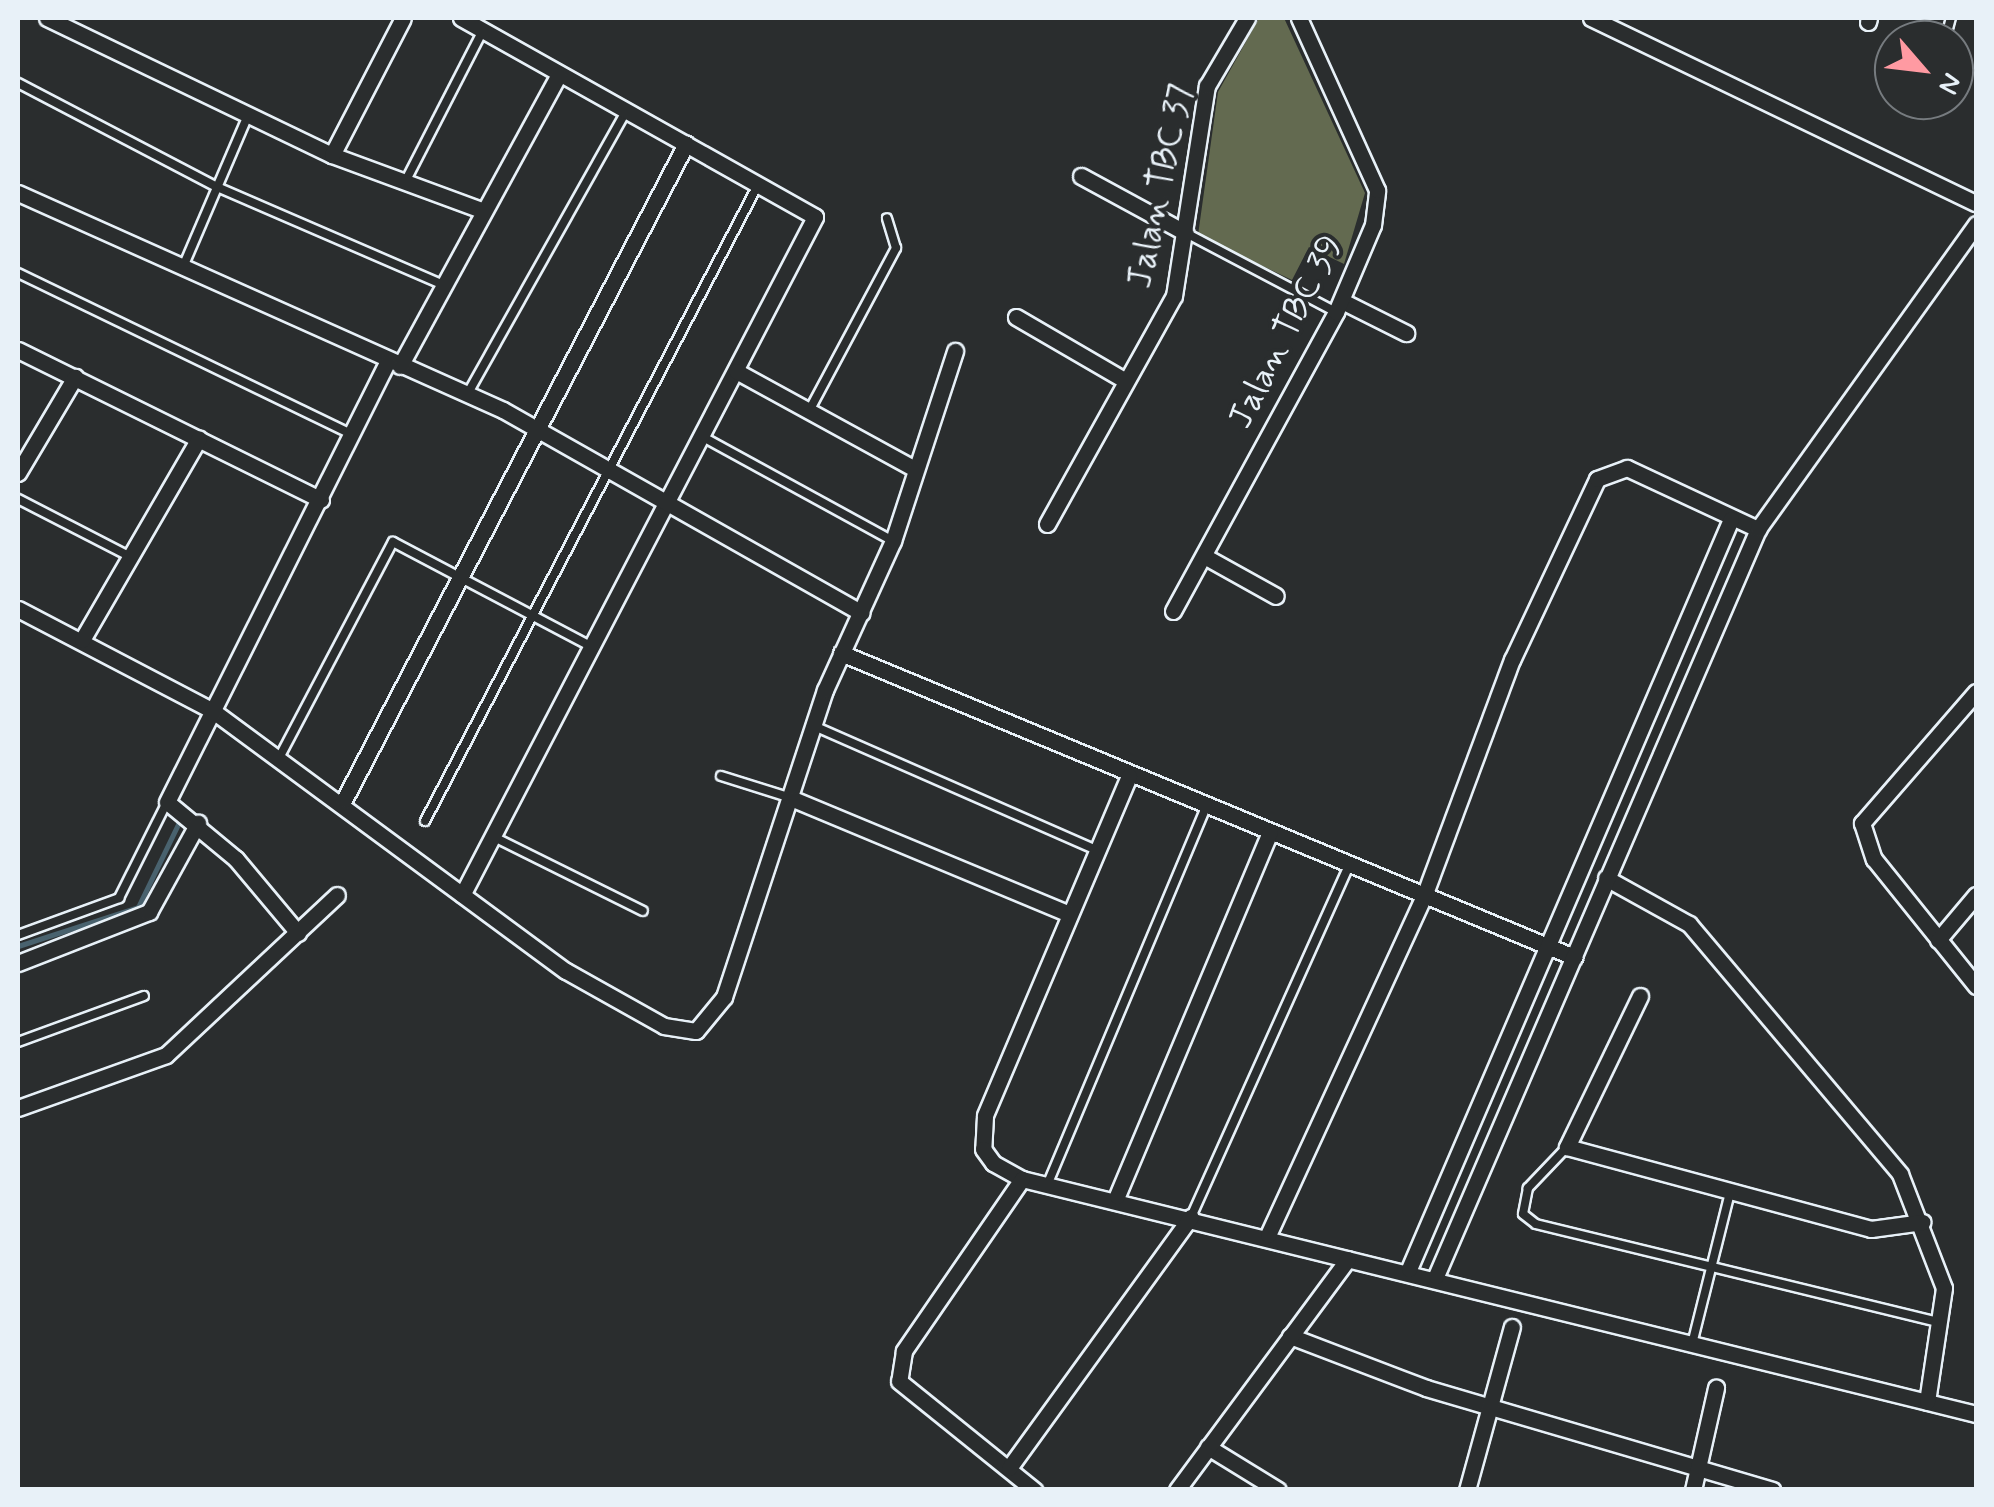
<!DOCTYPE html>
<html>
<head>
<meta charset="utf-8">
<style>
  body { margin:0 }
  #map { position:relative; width:1994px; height:1507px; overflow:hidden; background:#2a2d2e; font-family:Mynerve,sans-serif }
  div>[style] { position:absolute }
  .green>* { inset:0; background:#636a50 }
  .stream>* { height:5px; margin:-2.5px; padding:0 2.5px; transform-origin:2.5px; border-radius:2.5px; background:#49626e }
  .roads { filter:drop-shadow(2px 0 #e8f1f8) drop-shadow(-2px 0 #e8f1f8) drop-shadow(0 2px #e8f1f8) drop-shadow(0 -2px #e8f1f8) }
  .lane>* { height:8px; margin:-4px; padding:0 4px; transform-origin:4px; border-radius:4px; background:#2a2d2e }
  .street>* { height:15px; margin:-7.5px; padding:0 7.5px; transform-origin:7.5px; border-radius:7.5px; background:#2a2d2e }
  span { translate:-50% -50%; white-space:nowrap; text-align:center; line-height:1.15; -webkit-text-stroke:8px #2a2d2e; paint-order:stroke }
  .street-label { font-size:35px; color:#e8f1f8 }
  .frame { position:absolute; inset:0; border:20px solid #e8f1f8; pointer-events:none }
  .north { position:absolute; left:1874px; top:20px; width:100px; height:100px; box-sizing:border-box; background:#2a2d2e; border:2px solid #767b7f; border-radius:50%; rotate:118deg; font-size:28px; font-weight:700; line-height:40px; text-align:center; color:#e8f1f8 }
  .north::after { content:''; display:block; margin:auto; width:35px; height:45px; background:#ff9aa2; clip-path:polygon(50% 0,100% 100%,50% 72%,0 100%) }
</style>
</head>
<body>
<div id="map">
  <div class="green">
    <i style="clip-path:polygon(1284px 18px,1365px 193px,1344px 264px,1309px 247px,1292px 280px,1198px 235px,1218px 92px,1258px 20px)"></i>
  </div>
  <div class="stream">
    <i style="left:18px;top:946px;width:126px;rotate:-18deg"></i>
    <i style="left:138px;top:907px;width:99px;rotate:-64.2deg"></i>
  </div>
  <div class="roads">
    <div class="lane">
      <i style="left:1945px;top:40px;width:23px;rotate:-75deg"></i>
      <i style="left:18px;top:83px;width:225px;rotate:27.6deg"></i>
      <i style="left:217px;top:187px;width:247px;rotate:23.4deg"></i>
      <i style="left:405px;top:182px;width:171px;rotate:-62.8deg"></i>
      <i style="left:1186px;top:233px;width:170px;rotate:27.8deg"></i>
      <i style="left:183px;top:267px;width:165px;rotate:-66.8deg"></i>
      <i style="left:18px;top:273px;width:372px;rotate:25.8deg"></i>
      <i style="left:468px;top:393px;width:323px;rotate:-60.7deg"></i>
      <i style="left:809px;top:411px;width:185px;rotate:-61.9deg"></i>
      <i style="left:896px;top:248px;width:31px;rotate:-107deg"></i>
      <i style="left:701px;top:436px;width:219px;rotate:28.7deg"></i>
      <i style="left:18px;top:499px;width:125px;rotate:27.2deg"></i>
      <i style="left:814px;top:726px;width:309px;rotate:23.7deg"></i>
      <i style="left:280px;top:756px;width:242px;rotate:-62.2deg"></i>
      <i style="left:393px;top:542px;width:223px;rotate:27.8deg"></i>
      <i style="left:721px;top:776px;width:70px;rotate:17.4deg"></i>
      <i style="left:425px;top:821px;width:720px;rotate:-62.37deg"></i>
      <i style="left:494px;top:837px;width:166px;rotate:26.4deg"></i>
      <i style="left:18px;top:935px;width:108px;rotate:-20.1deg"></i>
      <i style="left:119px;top:898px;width:107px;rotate:-63.4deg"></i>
      <i style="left:18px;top:1042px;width:134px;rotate:-20.1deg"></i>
      <i style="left:1567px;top:1147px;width:57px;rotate:133.6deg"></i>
      <i style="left:1528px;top:1188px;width:26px;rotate:101deg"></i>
      <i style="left:1523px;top:1214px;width:16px;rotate:38deg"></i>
      <i style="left:1536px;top:1224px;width:414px;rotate:13.7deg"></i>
      <i style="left:1048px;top:1183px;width:407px;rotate:-67.2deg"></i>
      <i style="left:1191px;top:1217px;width:384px;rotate:-65.8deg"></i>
      <i style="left:1692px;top:1344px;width:156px;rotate:-75.9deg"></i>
    </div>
    <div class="street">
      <i style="left:47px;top:18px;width:316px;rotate:25.7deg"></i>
      <i style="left:332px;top:155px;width:162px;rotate:20.2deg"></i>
      <i style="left:461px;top:18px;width:406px;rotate:29.3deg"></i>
      <i style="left:815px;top:217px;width:764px;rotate:117.5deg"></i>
      <i style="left:1591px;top:18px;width:427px;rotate:25.7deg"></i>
      <i style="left:1868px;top:22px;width:4px;rotate:-76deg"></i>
      <i style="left:332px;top:155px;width:154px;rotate:-62.6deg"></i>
      <i style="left:1081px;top:176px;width:119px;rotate:28.5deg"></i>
      <i style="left:18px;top:193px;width:531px;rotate:24.1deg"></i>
      <i style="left:503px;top:410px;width:412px;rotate:29.5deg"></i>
      <i style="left:1342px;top:301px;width:72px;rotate:26.6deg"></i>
      <i style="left:1016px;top:317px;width:127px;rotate:30.2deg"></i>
      <i style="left:18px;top:350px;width:338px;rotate:26.3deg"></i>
      <i style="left:400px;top:366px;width:332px;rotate:-61.4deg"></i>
      <i style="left:736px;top:371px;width:204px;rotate:28.7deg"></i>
      <i style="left:18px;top:473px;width:112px;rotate:-59.3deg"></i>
      <i style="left:1047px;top:524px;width:261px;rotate:-60.9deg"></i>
      <i style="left:1174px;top:296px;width:213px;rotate:-81.1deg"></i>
      <i style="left:1207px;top:86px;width:79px;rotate:-59.5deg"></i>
      <i style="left:1204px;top:556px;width:82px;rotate:29.1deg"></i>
      <i style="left:18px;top:609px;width:220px;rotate:27.6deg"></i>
      <i style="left:213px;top:711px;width:438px;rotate:36.4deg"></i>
      <i style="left:566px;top:971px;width:112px;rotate:29.3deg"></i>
      <i style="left:664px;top:1026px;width:32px;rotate:9deg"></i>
      <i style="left:696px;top:1031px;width:44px;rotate:-50.5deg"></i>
      <i style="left:724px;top:997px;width:323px;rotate:-71.8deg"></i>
      <i style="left:825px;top:690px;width:164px;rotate:-65.5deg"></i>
      <i style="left:893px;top:541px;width:200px;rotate:-71.9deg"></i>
      <i style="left:1173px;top:611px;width:341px;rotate:-61.4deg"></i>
      <i style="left:1336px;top:312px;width:95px;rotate:-67deg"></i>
      <i style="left:1373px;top:225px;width:35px;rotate:-83deg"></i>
      <i style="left:1377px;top:190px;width:189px;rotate:-114.4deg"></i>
      <i style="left:82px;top:640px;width:233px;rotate:-59.9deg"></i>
      <i style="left:841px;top:653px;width:794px;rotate:22.53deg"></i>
      <i style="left:1976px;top:692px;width:174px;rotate:131deg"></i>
      <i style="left:1862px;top:823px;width:38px;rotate:72deg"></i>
      <i style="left:1874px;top:859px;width:163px;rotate:51.2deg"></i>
      <i style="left:1129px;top:776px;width:369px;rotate:113deg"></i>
      <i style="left:985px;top:1116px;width:33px;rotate:93deg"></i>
      <i style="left:983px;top:1149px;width:17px;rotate:54deg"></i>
      <i style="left:993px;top:1163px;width:33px;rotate:29deg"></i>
      <i style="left:1022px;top:1179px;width:983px;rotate:13.84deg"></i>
      <i style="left:793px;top:799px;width:299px;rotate:22.6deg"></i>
      <i style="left:344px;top:800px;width:740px;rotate:-62.47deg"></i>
      <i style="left:1606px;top:878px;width:95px;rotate:29deg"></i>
      <i style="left:1689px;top:924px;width:327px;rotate:49.8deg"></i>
      <i style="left:1900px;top:1174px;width:122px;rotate:68.9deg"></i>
      <i style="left:1944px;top:1288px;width:115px;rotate:98.5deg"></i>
      <i style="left:298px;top:933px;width:97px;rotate:-130deg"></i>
      <i style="left:236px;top:859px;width:89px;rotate:-140.4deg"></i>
      <i style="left:167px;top:802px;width:492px;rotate:-63.4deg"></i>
      <i style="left:1938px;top:940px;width:59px;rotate:-49.8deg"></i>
      <i style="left:18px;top:963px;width:141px;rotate:-21.3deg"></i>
      <i style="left:149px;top:912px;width:102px;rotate:-61.2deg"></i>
      <i style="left:1640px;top:996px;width:168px;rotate:115.8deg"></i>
      <i style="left:1567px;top:1147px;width:315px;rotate:15.1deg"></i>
      <i style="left:1871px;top:1229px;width:52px;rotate:-7.7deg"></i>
      <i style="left:18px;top:1108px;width:157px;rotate:-19.7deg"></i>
      <i style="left:166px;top:1055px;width:234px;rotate:-43.1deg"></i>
      <i style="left:1022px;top:1179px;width:209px;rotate:124.5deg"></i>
      <i style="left:904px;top:1351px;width:30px;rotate:99deg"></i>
      <i style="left:899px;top:1381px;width:174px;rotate:38.9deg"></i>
      <i style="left:1117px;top:1196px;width:395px;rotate:-67.2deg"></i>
      <i style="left:1268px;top:1235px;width:373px;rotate:-65.3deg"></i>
      <i style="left:1424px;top:896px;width:252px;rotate:-69.6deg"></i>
      <i style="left:1512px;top:660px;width:200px;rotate:-64.8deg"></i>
      <i style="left:1597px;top:479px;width:32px;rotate:-20deg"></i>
      <i style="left:1627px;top:468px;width:145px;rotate:25deg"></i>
      <i style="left:1409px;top:1269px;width:816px;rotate:-66.76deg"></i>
      <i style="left:1436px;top:1276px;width:813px;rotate:-66.68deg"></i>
      <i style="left:1758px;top:529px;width:375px;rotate:-54.4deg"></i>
      <i style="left:1290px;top:1336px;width:146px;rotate:20.9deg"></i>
      <i style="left:1426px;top:1388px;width:361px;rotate:16.4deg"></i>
      <i style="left:1208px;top:1447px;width:82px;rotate:31.6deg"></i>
      <i style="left:1009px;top:1468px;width:310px;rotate:-54.1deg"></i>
      <i style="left:1177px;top:1490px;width:287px;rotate:-53.5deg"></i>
      <i style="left:1467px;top:1490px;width:169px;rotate:-74.6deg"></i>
      <i style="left:1693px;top:1490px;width:105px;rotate:-77.3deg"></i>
    </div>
  </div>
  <div class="street-label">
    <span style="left:1161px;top:186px;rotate:-78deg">Jalan TBC 37</span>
    <span style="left:1286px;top:332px;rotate:-63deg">Jalan TBC 39</span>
  </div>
  <div class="frame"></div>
  <div class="north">N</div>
</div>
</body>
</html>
